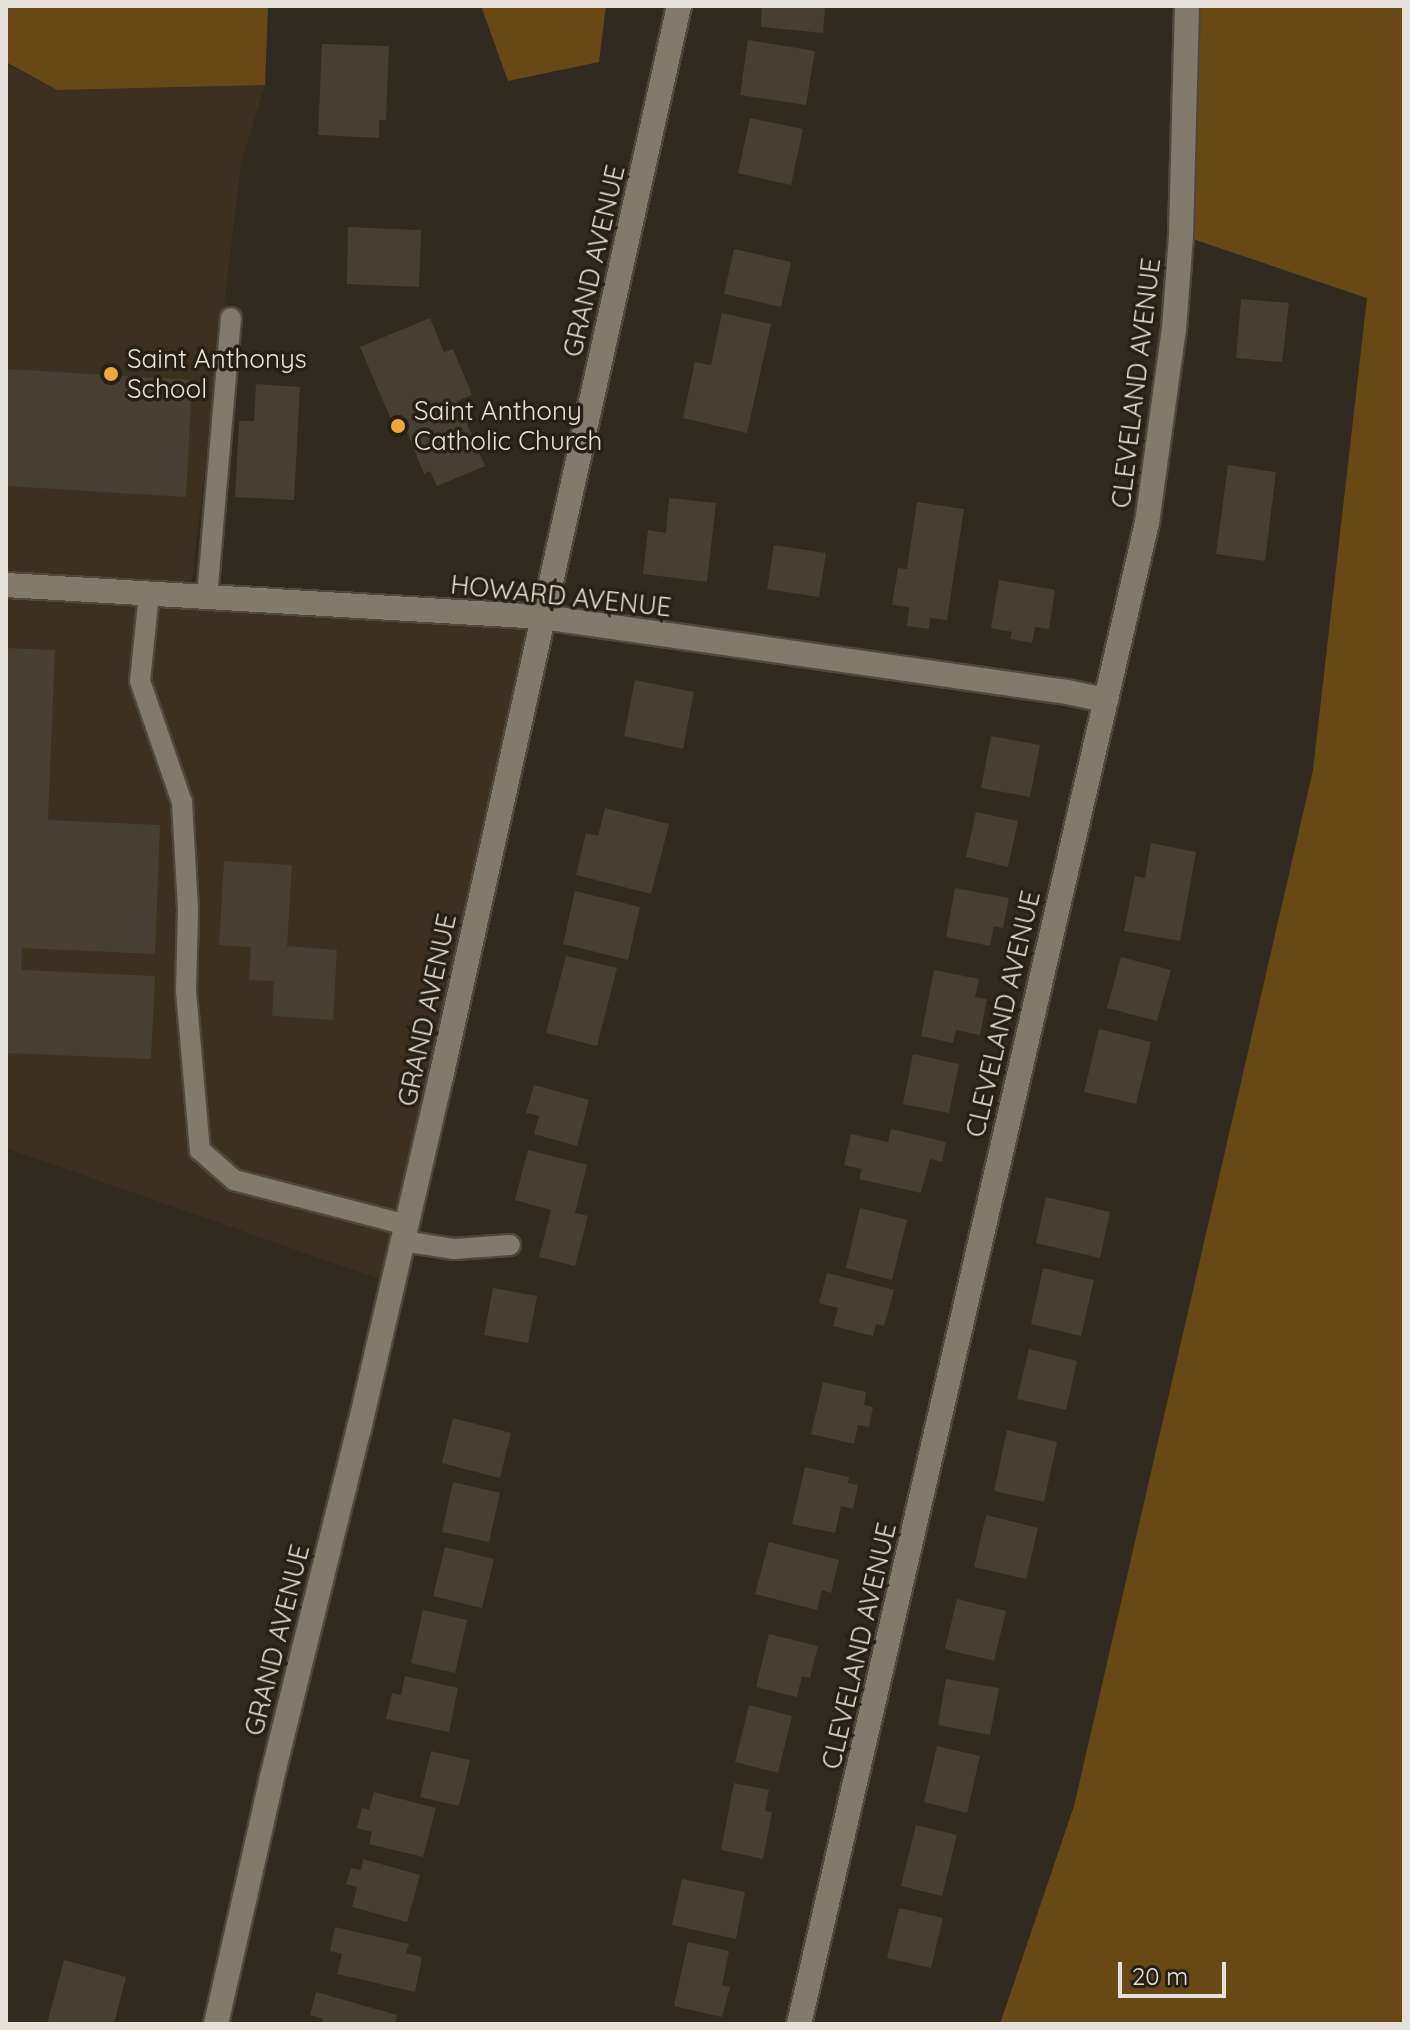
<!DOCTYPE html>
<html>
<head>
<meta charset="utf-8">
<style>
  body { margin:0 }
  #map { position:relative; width:1410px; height:2030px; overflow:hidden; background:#312a20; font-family:Quicksand,sans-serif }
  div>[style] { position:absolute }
  .built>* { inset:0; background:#3c3121 }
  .green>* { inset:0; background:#684915 }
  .building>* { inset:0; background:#473f34 }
  .roads { filter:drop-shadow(2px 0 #4e483f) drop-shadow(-2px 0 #4e483f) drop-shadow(0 2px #4e483f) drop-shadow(0 -2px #4e483f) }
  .service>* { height:20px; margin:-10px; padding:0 10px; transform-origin:10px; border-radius:10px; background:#837a6e }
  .minor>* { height:24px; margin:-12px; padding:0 12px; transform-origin:12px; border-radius:12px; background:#837a6e }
  .tertiary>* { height:24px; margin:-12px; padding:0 12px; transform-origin:12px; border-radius:12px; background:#837a6e }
  .dots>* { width:22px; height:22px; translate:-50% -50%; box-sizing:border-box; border:4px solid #272016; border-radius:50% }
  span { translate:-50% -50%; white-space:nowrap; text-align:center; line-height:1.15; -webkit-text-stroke:7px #272016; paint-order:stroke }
  .street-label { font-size:26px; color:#e5e0d9 }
  .poi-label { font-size:26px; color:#e5e0d9 }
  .left { translate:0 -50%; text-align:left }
  .frame { position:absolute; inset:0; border:8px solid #e5e0d9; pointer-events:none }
  .scale { position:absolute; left:1118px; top:1962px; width:108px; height:36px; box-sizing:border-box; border:4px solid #e5e0d9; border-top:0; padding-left:10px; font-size:24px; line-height:28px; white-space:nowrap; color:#e5e0d9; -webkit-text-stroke:6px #272016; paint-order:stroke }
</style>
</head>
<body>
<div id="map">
  <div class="built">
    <i style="clip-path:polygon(6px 64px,57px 90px,265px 85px,241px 162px,190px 596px,543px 617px,393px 1284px,6px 1148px)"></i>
  </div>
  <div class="green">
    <i style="clip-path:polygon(6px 6px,268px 6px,265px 85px,57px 90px,6px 62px)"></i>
    <i style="clip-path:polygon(481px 6px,606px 6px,599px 62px,508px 81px)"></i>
    <i style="clip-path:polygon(1187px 6px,1404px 6px,1404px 2024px,1000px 2024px,1074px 1806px,1313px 770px,1367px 298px,1181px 235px)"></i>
  </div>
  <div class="building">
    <i style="clip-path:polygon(762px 6px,825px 6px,823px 33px,761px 27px)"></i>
    <i style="clip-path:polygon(748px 40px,815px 51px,806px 105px,740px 95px)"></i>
    <i style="clip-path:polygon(322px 44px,389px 46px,386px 120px,379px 120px,379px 138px,318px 135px)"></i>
    <i style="clip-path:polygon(750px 118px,803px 129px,791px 185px,738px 173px)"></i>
    <i style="clip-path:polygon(348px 227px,421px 230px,419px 287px,347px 284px)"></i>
    <i style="clip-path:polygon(734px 249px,791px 262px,781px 307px,724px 294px)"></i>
    <i style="clip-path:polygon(1241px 299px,1289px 303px,1282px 362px,1236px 358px)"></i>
    <i style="clip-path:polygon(722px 313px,771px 324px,747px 433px,683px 418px,695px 362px,711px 365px)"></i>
    <i style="clip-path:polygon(430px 318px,444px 352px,453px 349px,472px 395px,457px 401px,485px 466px,437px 486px,430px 471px,424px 474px,405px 427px,396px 431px,360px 347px)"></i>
    <i style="clip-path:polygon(6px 369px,192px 380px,186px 497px,6px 486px)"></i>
    <i style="clip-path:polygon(256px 384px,300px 387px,294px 500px,235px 497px,239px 421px,254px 421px)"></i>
    <i style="clip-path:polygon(1228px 465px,1276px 472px,1265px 561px,1216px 554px)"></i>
    <i style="clip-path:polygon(669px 498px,716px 503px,707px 582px,643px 574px,648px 530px,666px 533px)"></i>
    <i style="clip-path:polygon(917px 502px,964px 509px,947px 620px,930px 618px,929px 629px,907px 626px,909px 607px,892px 605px,898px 568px,907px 569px)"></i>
    <i style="clip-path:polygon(774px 545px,826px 553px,819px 597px,767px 589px)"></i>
    <i style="clip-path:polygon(999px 580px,1055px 590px,1049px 629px,1035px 627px,1032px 643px,1010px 639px,1012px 632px,991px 628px)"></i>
    <i style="clip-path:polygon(6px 648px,55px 650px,48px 820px,160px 825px,155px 954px,22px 948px,21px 970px,155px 976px,151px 1059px,6px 1053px)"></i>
    <i style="clip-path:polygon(635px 680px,694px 692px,683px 749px,624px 736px)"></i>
    <i style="clip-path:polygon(991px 736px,1040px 745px,1030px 797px,981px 788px)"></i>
    <i style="clip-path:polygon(605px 808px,669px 824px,651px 894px,576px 875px,586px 833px,598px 836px)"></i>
    <i style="clip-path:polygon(976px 812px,1018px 821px,1008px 867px,966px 857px)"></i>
    <i style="clip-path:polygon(1151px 843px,1196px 852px,1180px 941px,1124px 931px,1135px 876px,1145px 878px)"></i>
    <i style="clip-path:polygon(224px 861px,292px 865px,287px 946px,337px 950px,333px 1020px,272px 1016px,274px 981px,249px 980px,251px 947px,219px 945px)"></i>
    <i style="clip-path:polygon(955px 888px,1009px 898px,1003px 928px,994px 926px,990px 946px,946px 937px)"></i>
    <i style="clip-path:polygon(575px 891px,640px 907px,628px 960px,563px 944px)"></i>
    <i style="clip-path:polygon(566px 956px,617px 968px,597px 1046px,546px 1033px)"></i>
    <i style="clip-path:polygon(1121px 957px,1171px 970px,1157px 1021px,1107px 1008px)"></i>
    <i style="clip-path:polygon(934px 970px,979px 979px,975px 997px,987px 999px,980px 1035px,956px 1030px,953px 1043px,921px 1036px)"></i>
    <i style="clip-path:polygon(1099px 1029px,1151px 1042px,1136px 1104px,1084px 1092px)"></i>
    <i style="clip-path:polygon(913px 1054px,959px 1064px,949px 1113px,903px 1104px)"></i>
    <i style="clip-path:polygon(534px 1085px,589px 1100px,577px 1146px,534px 1134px,539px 1116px,526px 1113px)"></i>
    <i style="clip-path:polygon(891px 1129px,946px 1142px,942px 1162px,930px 1159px,921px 1193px,859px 1179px,862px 1169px,844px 1165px,851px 1134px,888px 1142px)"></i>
    <i style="clip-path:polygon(528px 1150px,587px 1165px,575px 1213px,588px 1216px,575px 1266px,539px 1257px,551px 1210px,515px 1200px)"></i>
    <i style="clip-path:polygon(1046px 1197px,1110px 1212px,1100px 1258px,1036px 1243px)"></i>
    <i style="clip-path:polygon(860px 1208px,907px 1220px,892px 1280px,846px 1268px)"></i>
    <i style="clip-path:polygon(1043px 1268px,1094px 1280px,1081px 1336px,1031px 1324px)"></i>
    <i style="clip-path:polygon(827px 1273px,894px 1290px,884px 1326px,876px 1324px,873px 1336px,833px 1326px,838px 1308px,819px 1303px)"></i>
    <i style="clip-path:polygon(493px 1288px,537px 1296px,528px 1343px,484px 1335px)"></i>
    <i style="clip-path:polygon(1029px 1349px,1077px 1361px,1066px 1410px,1017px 1399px)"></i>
    <i style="clip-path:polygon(823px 1382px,866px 1392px,864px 1405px,873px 1407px,869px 1427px,858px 1425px,854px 1444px,811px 1434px)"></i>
    <i style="clip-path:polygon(453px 1418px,511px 1433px,500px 1478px,442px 1463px)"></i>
    <i style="clip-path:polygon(1007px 1430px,1057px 1442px,1044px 1502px,994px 1491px)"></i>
    <i style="clip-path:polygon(805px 1467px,849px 1477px,848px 1483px,858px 1485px,853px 1509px,841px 1506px,835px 1533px,792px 1524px)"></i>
    <i style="clip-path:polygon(453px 1482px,500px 1493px,489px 1542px,442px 1532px)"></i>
    <i style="clip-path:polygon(986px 1515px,1038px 1528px,1026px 1579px,974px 1567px)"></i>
    <i style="clip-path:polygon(769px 1542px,839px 1560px,831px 1593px,822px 1590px,817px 1610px,755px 1594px)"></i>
    <i style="clip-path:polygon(445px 1547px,494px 1559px,482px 1608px,433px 1596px)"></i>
    <i style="clip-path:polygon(957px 1599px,1006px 1611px,994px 1661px,945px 1649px)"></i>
    <i style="clip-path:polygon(423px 1610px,467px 1620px,455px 1673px,411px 1663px)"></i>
    <i style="clip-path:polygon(769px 1634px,818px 1646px,810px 1678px,802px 1676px,797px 1697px,756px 1687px)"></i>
    <i style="clip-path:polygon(405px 1676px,458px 1688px,449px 1732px,386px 1719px,392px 1693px,401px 1695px)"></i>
    <i style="clip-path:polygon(946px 1679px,999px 1688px,990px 1735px,938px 1725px)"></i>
    <i style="clip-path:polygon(749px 1705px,792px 1716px,778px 1773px,735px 1762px)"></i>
    <i style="clip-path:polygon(937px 1746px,980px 1756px,967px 1813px,924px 1802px)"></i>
    <i style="clip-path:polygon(431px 1751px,470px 1760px,459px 1806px,420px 1797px)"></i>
    <i style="clip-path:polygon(734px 1783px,769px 1790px,765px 1811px,772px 1812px,763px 1859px,721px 1850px)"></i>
    <i style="clip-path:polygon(374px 1792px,436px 1808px,423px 1857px,369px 1844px,372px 1832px,357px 1828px,362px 1808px,369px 1810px)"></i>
    <i style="clip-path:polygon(916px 1825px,957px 1835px,942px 1896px,901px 1886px)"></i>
    <i style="clip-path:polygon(363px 1859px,420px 1875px,407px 1922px,352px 1907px,357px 1887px,346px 1884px,351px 1868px,361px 1870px)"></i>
    <i style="clip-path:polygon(682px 1879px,745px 1892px,736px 1939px,672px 1925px)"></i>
    <i style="clip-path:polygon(899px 1908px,943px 1918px,931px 1968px,887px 1958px)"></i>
    <i style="clip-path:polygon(335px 1927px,409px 1944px,406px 1953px,422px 1957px,415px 1992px,337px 1974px,342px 1954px,330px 1951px)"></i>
    <i style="clip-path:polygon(688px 1942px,729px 1951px,722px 1985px,730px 1987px,722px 2017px,674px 2006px)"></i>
    <i style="clip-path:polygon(64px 1960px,126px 1977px,114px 2024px,47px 2024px)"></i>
    <i style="clip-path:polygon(316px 1992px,397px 2015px,395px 2024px,321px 2024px,323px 2019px,310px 2015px)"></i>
  </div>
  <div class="roads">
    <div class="service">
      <i style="left:149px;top:594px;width:87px;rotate:95.9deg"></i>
      <i style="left:140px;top:681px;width:128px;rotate:70.9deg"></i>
      <i style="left:182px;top:802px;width:107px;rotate:86.8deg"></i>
      <i style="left:188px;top:909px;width:82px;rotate:91.4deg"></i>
      <i style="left:186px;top:991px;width:160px;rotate:85deg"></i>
      <i style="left:200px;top:1150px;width:45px;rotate:41.4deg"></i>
      <i style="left:234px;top:1180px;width:179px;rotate:14.6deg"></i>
      <i style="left:207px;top:597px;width:280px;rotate:-85.1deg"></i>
      <i style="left:403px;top:1241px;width:52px;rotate:8.9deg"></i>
      <i style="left:454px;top:1249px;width:56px;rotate:-4.1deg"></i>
    </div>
    <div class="minor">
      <i style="left:6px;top:585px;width:538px;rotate:3.41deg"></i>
      <i style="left:543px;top:617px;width:529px;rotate:8.15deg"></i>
      <i style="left:1067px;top:692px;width:40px;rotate:12deg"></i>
      <i style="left:799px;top:2024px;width:1541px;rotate:-76.95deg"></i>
      <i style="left:1147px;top:523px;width:196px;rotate:-82.1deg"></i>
      <i style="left:1174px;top:329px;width:94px;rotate:-85.7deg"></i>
      <i style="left:1181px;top:235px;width:229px;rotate:-88.5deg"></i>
    </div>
    <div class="tertiary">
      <i style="left:216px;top:2024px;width:249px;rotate:-77.2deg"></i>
      <i style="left:271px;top:1781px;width:363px;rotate:-76deg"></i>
      <i style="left:359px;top:1429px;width:361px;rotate:-76.9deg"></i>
      <i style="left:441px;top:1077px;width:1097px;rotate:-77.47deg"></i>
    </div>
  </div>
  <div class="dots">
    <i style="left:111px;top:374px;background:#eca93a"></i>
    <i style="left:398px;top:426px;background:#eca93a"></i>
  </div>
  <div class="street-label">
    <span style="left:594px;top:261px;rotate:-77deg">GRAND AVENUE</span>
    <span style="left:1136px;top:383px;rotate:-83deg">CLEVELAND AVENUE</span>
    <span style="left:561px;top:596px;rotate:6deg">HOWARD AVENUE</span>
    <span style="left:427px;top:1010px;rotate:-78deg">GRAND AVENUE</span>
    <span style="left:1003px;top:1014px;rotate:-77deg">CLEVELAND AVENUE</span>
    <span style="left:277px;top:1640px;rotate:-76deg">GRAND AVENUE</span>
    <span style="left:859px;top:1646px;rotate:-77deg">CLEVELAND AVENUE</span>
  </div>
  <div class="poi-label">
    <span class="left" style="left:127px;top:374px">Saint Anthonys<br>School</span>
    <span class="left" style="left:414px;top:426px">Saint Anthony<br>Catholic Church</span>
  </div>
  <div class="frame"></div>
  <div class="scale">20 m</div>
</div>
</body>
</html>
